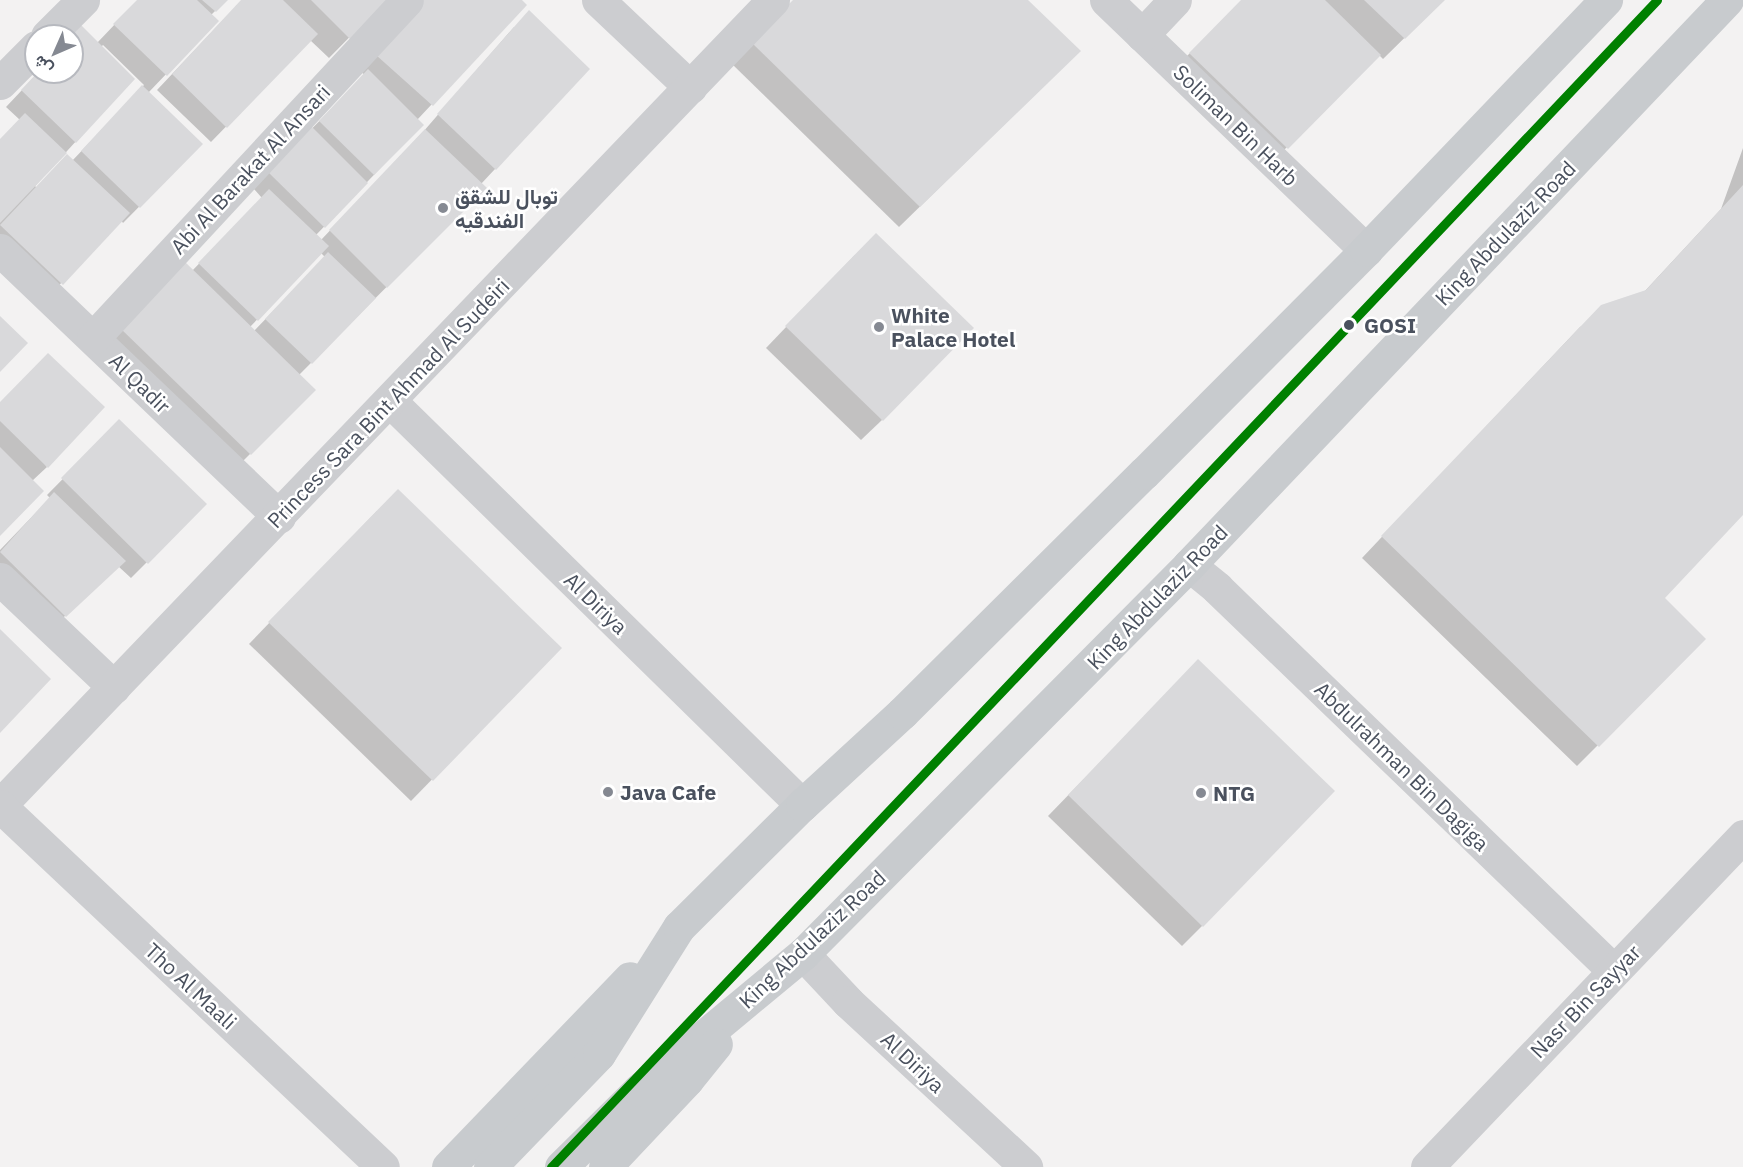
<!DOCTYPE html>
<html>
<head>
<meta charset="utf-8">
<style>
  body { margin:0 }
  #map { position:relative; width:1743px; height:1167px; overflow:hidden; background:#f3f2f2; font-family:"IBM Plex Sans",Vazirmatn,sans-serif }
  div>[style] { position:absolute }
  .shadow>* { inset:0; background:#0003 }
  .building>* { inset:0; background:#d9d9db }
  .minor>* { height:33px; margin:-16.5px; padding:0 16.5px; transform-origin:16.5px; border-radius:16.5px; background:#cccdd0 }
  .major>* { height:33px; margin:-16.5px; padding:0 16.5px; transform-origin:16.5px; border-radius:16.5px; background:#c8cbce }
  .metro-1>* { height:9px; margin:-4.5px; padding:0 4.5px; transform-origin:4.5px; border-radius:4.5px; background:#008000 }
  .dots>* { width:16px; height:16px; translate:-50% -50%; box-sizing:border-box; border:3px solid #fff; border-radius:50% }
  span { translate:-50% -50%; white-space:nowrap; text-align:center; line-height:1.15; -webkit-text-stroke:5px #fff; paint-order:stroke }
  .street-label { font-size:21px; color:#4a515e }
  .poi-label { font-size:21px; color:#4a515e; font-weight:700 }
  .left { translate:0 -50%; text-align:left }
  .stop-label { font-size:21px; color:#4a515e; font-weight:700 }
  .north { position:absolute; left:24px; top:24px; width:60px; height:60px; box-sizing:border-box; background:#fff; border:2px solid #b7b9bf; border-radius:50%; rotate:225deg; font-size:16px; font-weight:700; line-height:24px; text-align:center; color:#4a515e }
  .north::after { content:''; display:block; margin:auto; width:21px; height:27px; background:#858992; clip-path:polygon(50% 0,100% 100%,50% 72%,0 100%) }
</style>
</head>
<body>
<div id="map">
  <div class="shadow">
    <i style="clip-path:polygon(evenodd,138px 0,226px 0,211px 15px,217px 21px,148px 93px,201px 144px,123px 223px,121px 220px,46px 299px,0 256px,0 140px,20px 120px,6px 107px,39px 72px,72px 72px,72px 37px,97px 43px,138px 0,103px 45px,144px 85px,72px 161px,37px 188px,35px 186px,133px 79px,101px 47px,103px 45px)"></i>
    <i style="clip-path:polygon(242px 0,386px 0,329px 58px,310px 40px,211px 142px,157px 90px)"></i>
    <i style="clip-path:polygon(evenodd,424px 0,520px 0,525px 5px,417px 120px,422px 125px,316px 235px,321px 240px,423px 132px,514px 27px,495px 169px,481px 184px,485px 188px,299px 375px,314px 390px,230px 474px,101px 349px,163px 283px,192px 271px,262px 198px,253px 188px,365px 75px,361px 72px,424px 0,321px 253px,325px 257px,254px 331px,250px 327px,321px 253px)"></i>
    <i style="clip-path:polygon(794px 0,1026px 0,1058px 72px,899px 227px,732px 64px)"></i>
    <i style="clip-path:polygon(1243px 0,1443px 0,1383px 59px,1379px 55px,1266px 168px,1169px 74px)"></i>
    <i style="clip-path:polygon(1743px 148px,1743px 513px,1663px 598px,1704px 639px,1577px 766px,1362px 558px,1580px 327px,1644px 292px,1721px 209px)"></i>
    <i style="clip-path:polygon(855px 255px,882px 420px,861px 440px,766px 348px)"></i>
    <i style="clip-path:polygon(0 404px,47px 467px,32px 481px,0 534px)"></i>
    <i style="clip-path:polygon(119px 422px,205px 504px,131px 578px,118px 566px,49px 631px,0 583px,0 550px,50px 498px,47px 495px)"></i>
    <i style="clip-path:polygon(377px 511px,560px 648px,411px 801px,249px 644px)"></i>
    <i style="clip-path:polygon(1178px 682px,1202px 926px,1182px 946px,1048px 816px)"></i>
  </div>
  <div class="building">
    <i style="clip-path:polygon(137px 0,197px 0,219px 21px,167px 76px,113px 24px)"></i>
    <i style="clip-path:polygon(202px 0,228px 0,216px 12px)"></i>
    <i style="clip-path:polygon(241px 0,283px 0,318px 34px,227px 128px,172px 74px)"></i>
    <i style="clip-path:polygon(311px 0,388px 0,350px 39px)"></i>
    <i style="clip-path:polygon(424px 0,522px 0,527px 5px,433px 106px,376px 55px)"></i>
    <i style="clip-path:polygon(793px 0,1028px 0,1081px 51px,920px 207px,751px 42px)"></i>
    <i style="clip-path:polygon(1241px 0,1325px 0,1381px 55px,1288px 149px,1189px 53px)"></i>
    <i style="clip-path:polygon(1364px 0,1445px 0,1405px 39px)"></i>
    <i style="clip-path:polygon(529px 10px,590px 69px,496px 170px,437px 114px)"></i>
    <i style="clip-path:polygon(81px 25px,135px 79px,76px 143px,21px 90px,38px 72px,72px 72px,72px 35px)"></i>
    <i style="clip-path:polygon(368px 69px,424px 125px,374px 175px,319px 121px)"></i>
    <i style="clip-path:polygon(142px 85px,203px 144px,140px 208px,81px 151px)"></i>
    <i style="clip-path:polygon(25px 113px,67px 153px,0 223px,0 139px)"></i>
    <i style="clip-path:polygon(311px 126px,368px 183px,325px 228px,268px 172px)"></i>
    <i style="clip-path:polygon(425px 129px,487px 188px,387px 288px,329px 230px)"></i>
    <i style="clip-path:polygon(67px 154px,130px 213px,63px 285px,0 225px)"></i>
    <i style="clip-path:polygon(1743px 185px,1743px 515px,1665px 598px,1706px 639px,1599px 747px,1381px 536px,1601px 305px,1646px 290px)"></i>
    <i style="clip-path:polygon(269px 189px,329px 246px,258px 321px,198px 263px)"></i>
    <i style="clip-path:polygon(876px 233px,974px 328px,883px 421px,785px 326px)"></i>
    <i style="clip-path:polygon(328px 252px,376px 298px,312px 364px,265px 319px)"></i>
    <i style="clip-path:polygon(183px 260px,316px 390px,251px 455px,120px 328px)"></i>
    <i style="clip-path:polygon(0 316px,28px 343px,0 372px)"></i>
    <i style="clip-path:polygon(48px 353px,105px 407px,48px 468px,0 421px,0 402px)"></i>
    <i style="clip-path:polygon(119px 419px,207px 504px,148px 564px,61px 478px)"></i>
    <i style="clip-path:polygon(0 447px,44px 491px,0 536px)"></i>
    <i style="clip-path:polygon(398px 489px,562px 648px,433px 781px,268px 622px)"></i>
    <i style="clip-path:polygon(54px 492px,126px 561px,66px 617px,0 552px)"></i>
    <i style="clip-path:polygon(0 629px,51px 679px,0 733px)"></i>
    <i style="clip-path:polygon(1198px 659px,1335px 791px,1203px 927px,1068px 795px)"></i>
  </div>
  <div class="minor">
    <i style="left:598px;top:0;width:127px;rotate:43.4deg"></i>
    <i style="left:1106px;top:0;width:361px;rotate:43.9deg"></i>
    <i style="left:1142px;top:35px;width:48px;rotate:-46.7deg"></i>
    <i style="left:47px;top:36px;width:51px;rotate:-45deg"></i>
    <i style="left:0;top:83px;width:51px;rotate:-45deg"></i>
    <i style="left:0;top:250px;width:386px;rotate:43.7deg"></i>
    <i style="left:93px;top:338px;width:461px;rotate:-47.1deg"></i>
    <i style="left:390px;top:401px;width:577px;rotate:44.44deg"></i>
    <i style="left:1189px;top:565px;width:36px;rotate:39deg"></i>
    <i style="left:1217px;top:588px;width:550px;rotate:43.97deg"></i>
    <i style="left:0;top:579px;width:157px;rotate:43.5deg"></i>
    <i style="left:0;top:805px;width:1116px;rotate:-46.16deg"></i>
    <i style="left:0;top:806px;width:526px;rotate:43.31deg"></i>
    <i style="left:803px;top:954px;width:66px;rotate:46.8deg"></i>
    <i style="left:848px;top:1002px;width:243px;rotate:42.8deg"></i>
    <i style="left:1427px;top:1167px;width:458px;rotate:-46.3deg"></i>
  </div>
  <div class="major">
    <i style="left:448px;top:1167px;width:262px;rotate:-46.1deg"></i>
    <i style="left:490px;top:1167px;width:157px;rotate:-46deg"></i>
    <i style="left:599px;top:1054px;width:150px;rotate:-57.8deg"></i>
    <i style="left:679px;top:927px;width:173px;rotate:-44.8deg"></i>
    <i style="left:802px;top:805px;width:136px;rotate:-42.6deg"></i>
    <i style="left:902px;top:713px;width:341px;rotate:-44.8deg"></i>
    <i style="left:1144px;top:473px;width:315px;rotate:-45.1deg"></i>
    <i style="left:1366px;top:250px;width:347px;rotate:-46.2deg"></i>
    <i style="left:561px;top:1167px;width:110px;rotate:-44.6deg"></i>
    <i style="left:639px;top:1090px;width:213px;rotate:-39.7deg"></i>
    <i style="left:803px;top:954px;width:548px;rotate:-45.22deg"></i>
    <i style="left:1189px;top:565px;width:780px;rotate:-46.4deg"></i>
    <i style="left:605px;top:1167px;width:120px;rotate:-46.7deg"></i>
    <i style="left:687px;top:1080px;width:46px;rotate:-51.1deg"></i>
  </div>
  <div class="metro-1">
    <i style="left:551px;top:1167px;width:1608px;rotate:-46.54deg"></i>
  </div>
  <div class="dots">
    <i style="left:443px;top:208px;background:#858992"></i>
    <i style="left:1349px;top:325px;background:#4a515e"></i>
    <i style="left:879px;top:327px;background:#858992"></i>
    <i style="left:608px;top:792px;background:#858992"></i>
    <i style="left:1201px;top:793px;background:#858992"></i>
  </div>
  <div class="street-label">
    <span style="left:1236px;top:125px;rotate:44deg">Soliman Bin Harb</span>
    <span style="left:250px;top:169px;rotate:-47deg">Abi Al Barakat Al Ansari</span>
    <span style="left:1505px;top:233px;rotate:-46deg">King Abdulaziz Road</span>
    <span style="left:140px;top:383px;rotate:44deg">Al Qadir</span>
    <span style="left:388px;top:403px;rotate:-46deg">Princess Sara Bint Ahmad Al Sudeiri</span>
    <span style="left:1157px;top:597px;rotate:-46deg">King Abdulaziz Road</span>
    <span style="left:596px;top:603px;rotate:44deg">Al Diriya</span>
    <span style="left:1402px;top:766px;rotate:44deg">Abdulrahman Bin Dagiga</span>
    <span style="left:812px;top:939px;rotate:-43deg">King Abdulaziz Road</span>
    <span style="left:191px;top:986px;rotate:43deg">Tho Al Maali</span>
    <span style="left:1585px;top:1001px;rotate:-46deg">Nasr Bin Sayyar</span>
    <span style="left:913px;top:1062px;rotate:43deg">Al Diriya</span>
  </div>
  <div class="poi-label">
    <span class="left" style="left:455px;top:208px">توبال للشقق<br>الفندقيه</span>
    <span class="left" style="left:891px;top:327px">White<br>Palace Hotel</span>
    <span class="left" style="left:620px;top:792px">Java Cafe</span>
    <span class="left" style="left:1213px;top:793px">NTG</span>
  </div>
  <div class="stop-label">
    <span class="left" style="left:1364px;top:325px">GOSI</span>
  </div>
  <div class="north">ش</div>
</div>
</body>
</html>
